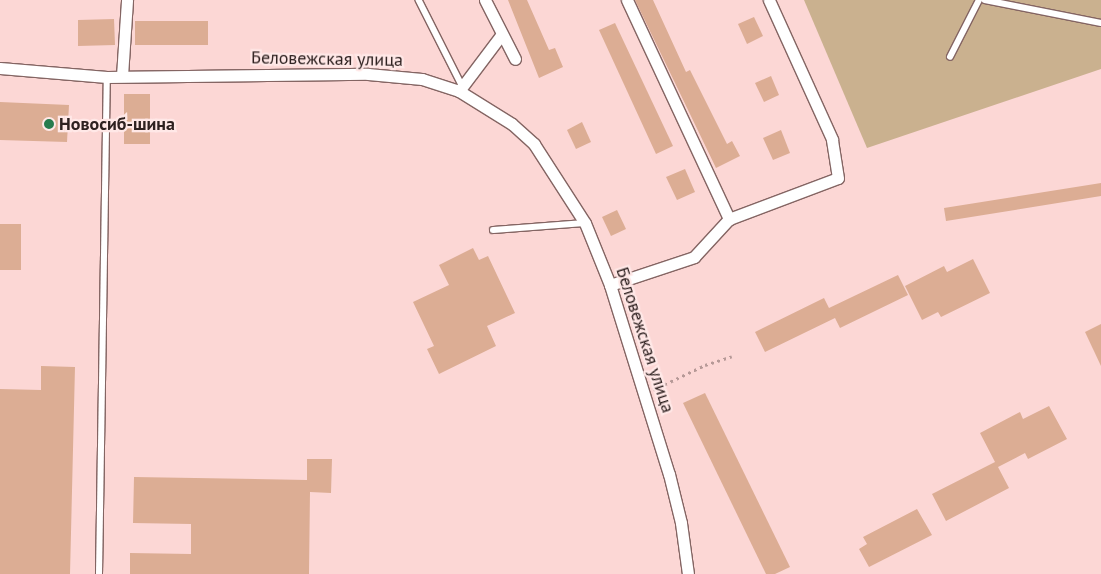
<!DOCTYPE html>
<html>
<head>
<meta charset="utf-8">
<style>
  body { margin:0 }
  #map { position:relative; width:1101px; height:574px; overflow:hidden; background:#fcd7d5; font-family:"PT Sans",sans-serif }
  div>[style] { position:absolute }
  .green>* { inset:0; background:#cab18f }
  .building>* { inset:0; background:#dcad94 }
  .path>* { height:2.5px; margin-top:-1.25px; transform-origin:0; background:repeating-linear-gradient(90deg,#b69997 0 2.5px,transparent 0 6.5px) }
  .roads { filter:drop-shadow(1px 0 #846563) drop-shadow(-1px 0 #846563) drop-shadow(0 1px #846563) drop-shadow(0 -1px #846563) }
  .service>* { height:5.5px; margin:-2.75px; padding:0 2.75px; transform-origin:2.75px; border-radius:2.75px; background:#fff }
  .minor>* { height:11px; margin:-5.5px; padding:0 5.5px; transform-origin:5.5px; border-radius:5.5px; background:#fff }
  .dots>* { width:14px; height:14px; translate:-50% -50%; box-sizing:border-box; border:2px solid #ffe8e7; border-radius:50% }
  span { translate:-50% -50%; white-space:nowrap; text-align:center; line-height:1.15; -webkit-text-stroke:4.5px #ffe8e7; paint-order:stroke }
  .street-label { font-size:18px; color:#2e2120 }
  .poi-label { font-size:18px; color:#2e2120; font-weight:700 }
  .left { translate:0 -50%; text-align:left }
</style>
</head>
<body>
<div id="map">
  <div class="green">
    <i style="clip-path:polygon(804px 0,1101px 0,1101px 69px,867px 148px)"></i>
  </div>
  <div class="building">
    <i style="clip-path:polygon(508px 0,527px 0,549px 50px,555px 48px,563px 67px,539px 78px)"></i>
    <i style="clip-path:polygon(635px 0,653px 0,686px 72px,690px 70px,727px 144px,732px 141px,740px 156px,716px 168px)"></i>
    <i style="clip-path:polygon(754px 17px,763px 36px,747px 44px,738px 24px)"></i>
    <i style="clip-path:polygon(114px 19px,115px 45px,78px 46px,78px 20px)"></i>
    <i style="clip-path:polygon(135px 21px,208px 21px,208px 45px,135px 45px)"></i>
    <i style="clip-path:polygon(615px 23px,673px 146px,656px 154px,599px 30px)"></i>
    <i style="clip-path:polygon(771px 76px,779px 95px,764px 102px,755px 83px)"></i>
    <i style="clip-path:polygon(124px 94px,150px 94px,150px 144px,124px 144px)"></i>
    <i style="clip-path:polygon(0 102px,69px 105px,67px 142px,0 140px)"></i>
    <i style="clip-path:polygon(582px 122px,591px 142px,576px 149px,567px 130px)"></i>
    <i style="clip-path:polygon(781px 130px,790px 153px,773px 160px,763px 138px)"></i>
    <i style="clip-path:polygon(685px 169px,695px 192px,677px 200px,666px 177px)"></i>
    <i style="clip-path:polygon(1101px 183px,1101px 196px,946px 221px,944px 208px)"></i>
    <i style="clip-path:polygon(617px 210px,626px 229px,611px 236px,602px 217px)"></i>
    <i style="clip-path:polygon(0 224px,21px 224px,21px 270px,0 270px)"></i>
    <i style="clip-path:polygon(473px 248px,479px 260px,488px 256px,515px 313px,487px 326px,496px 346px,439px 374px,427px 349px,434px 346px,413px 302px,449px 285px,439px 265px)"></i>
    <i style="clip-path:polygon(973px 259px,990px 293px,941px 317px,938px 312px,922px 320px,905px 286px,944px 266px,947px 272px)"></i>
    <i style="clip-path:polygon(898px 275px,908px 295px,840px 328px,835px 318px,765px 352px,755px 332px,824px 298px,829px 308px)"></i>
    <i style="clip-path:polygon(1101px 324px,1101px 366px,1085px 332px)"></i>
    <i style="clip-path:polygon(41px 366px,75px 367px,70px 574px,0 574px,0 389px,41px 390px)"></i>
    <i style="clip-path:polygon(705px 393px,790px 567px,775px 574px,766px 574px,683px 403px)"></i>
    <i style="clip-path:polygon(1049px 406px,1067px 439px,1028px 459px,1025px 453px,998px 467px,1009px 488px,946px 521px,932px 494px,995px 462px,980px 433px,1020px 412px,1023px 419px)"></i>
    <i style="clip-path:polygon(307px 459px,332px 459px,331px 493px,310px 492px,309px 574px,130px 574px,130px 553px,191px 554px,191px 524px,133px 523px,134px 477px,307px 480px)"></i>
    <i style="clip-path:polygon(917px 509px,932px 535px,869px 567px,859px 549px,867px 544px,863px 537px)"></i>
  </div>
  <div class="path">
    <i style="left:653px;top:390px;width:58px;rotate:-25.7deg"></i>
    <i style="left:705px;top:365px;width:28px;rotate:-18deg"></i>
  </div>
  <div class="roads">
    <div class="service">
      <i style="left:419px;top:0;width:95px;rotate:63.2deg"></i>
      <i style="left:985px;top:0;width:118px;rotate:11.2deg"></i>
      <i style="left:950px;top:57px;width:64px;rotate:-63deg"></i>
      <i style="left:493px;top:230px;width:92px;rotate:-4.4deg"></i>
      <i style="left:99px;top:574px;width:497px;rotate:-89.1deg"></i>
    </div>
    <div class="minor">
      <i style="left:485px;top:0;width:66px;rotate:63deg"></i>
      <i style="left:627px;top:0;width:242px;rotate:65deg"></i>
      <i style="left:0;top:68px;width:107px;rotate:4.8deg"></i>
      <i style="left:107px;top:77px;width:261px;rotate:-0.7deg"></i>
      <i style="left:368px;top:74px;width:54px;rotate:5.3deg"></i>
      <i style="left:422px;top:79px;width:39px;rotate:18deg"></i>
      <i style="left:459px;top:91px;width:62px;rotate:31.9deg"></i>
      <i style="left:512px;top:124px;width:30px;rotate:42deg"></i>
      <i style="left:534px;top:144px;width:94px;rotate:57.2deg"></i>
      <i style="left:585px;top:223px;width:67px;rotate:68deg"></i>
      <i style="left:610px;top:285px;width:198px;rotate:72.7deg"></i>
      <i style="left:669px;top:474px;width:50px;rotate:76.2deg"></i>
      <i style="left:681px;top:523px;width:51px;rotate:82.2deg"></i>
      <i style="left:122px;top:76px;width:76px;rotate:-86.2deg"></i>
      <i style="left:459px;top:91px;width:71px;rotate:-53deg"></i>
      <i style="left:610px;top:285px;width:89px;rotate:-18.4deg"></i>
      <i style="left:694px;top:257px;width:52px;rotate:-47.4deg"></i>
      <i style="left:729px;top:219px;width:116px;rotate:-20.6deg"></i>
      <i style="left:838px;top:178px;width:39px;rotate:-99deg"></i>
      <i style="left:832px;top:139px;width:153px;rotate:-114.4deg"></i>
    </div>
  </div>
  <div class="dots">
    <i style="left:49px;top:124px;background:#287c4e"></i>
  </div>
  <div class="street-label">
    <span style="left:327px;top:59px;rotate:1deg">Беловежская улица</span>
    <span style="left:645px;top:340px;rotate:72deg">Беловежская улица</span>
  </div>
  <div class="poi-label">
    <span class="left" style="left:59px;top:124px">Новосиб-шина</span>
  </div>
</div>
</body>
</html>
